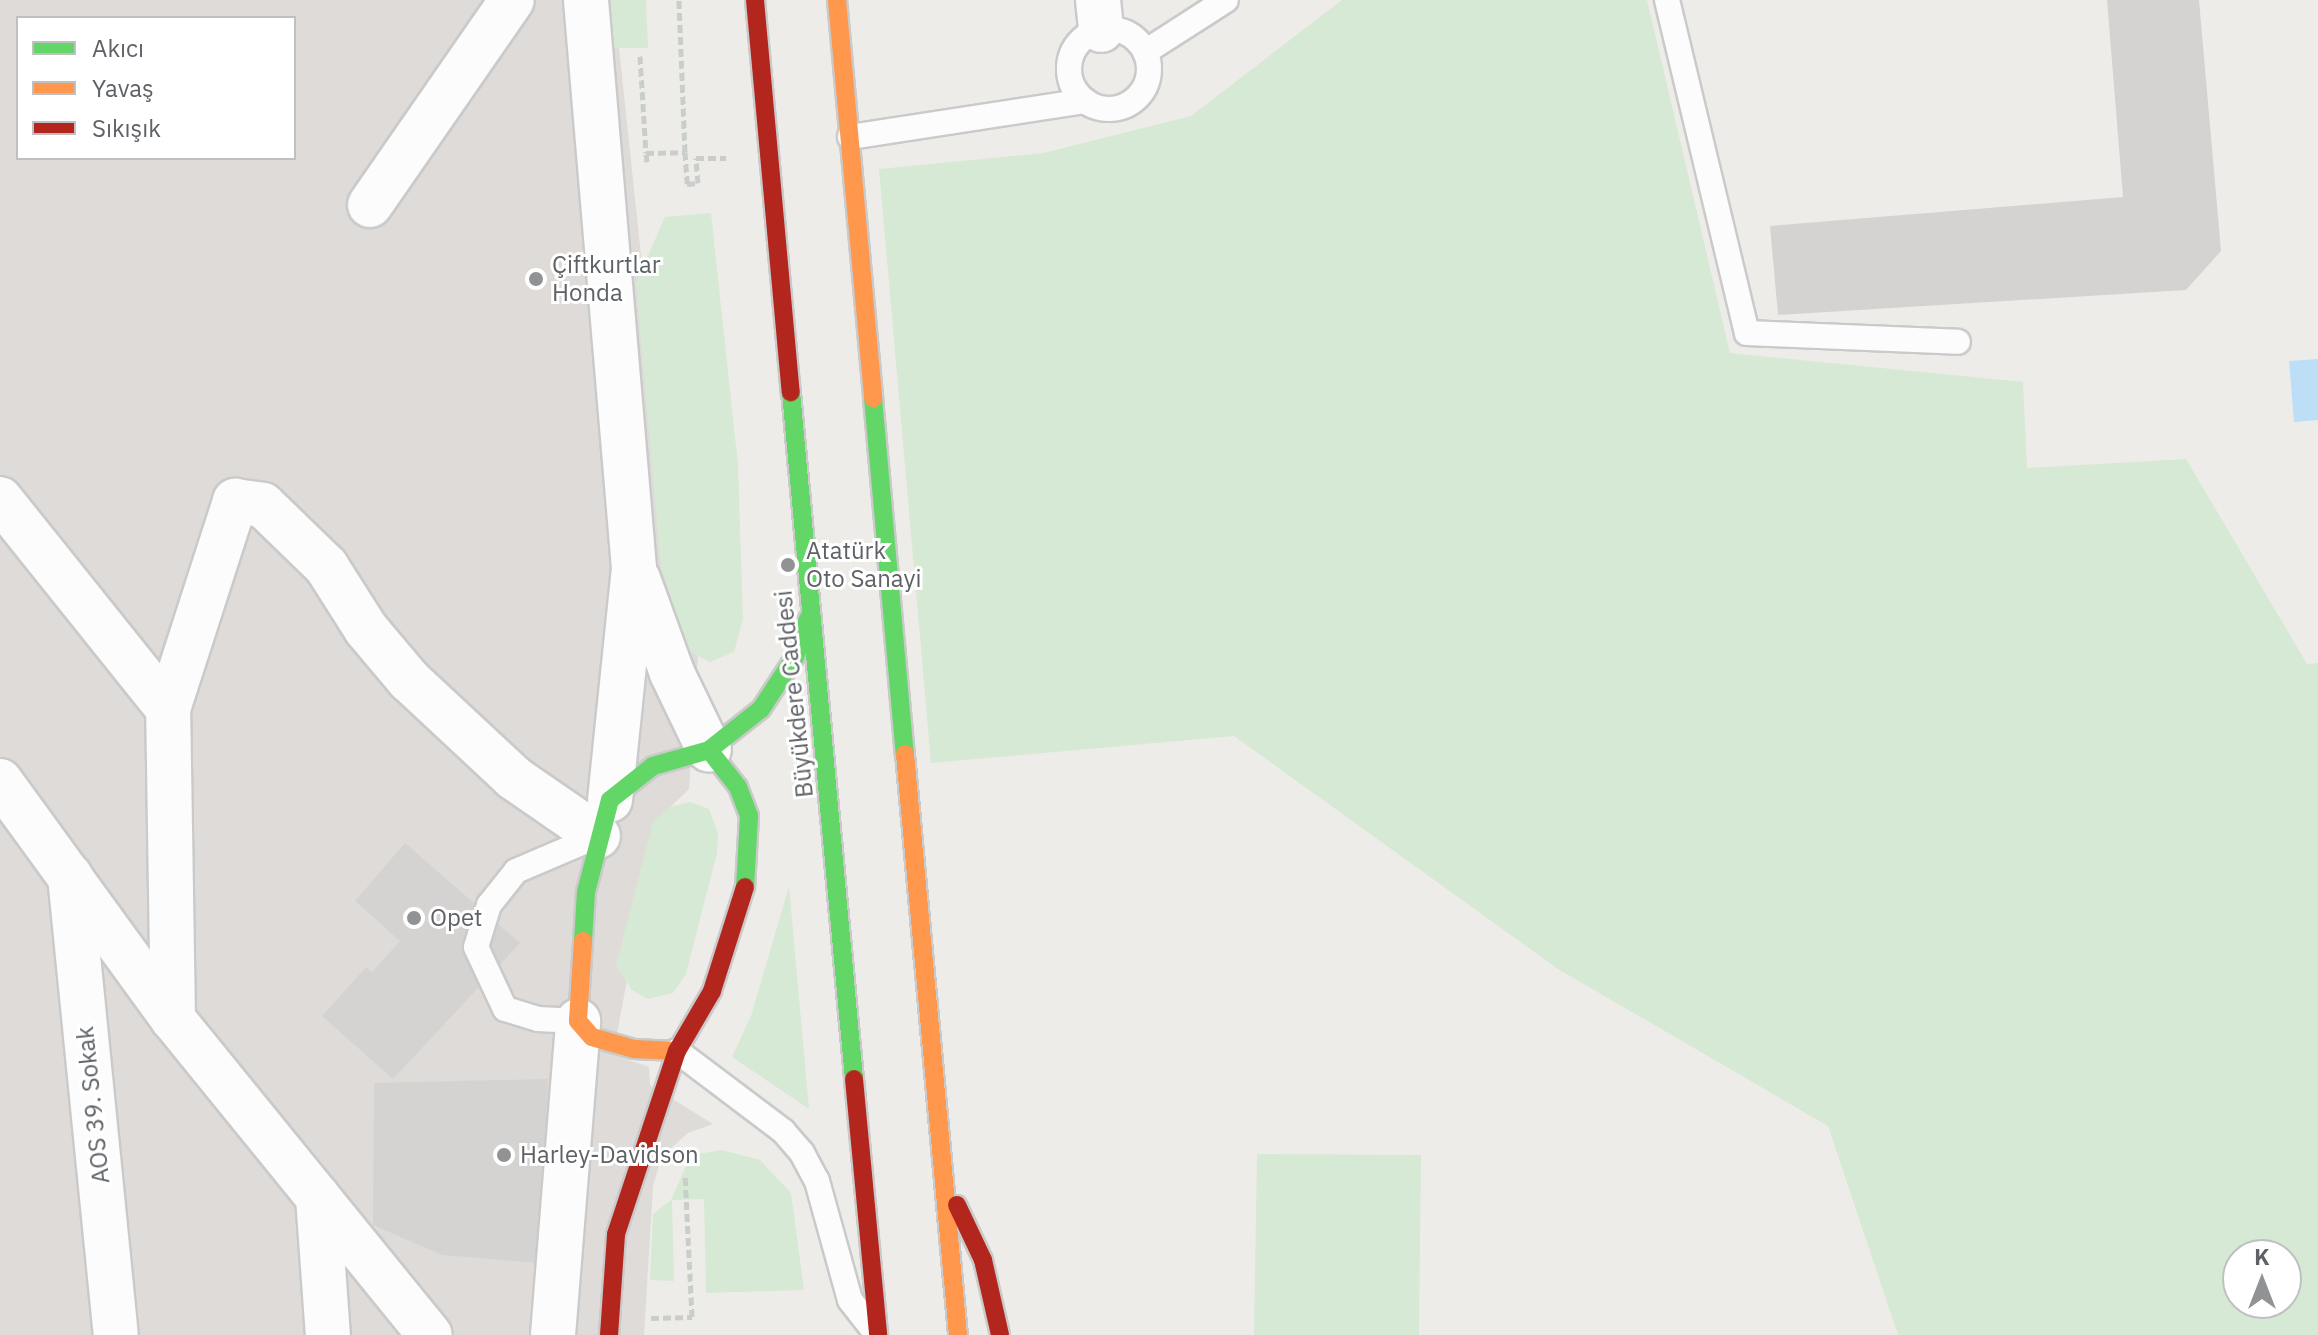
<!DOCTYPE html>
<html>
<head>
<meta charset="utf-8">
<style>
  body { margin:0 }
  #map { position:relative; width:2318px; height:1335px; overflow:hidden; background:#eeece8; font-family:"IBM Plex Sans",sans-serif }
  div>[style] { position:absolute }
  .industrial>* { inset:0; background:#dedbd8 }
  .green>* { inset:0; background:#d6e9d4 }
  .water>* { inset:0; background:#bcdff7 }
  .building>* { inset:0; background:#d5d3d1 }
  .path>* { height:5px; margin-top:-2.5px; transform-origin:0; background:repeating-linear-gradient(90deg,#cacecb 0 8px,transparent 0 12px) }
  .roads { filter:drop-shadow(2px 0 #cacaca) drop-shadow(-2px 0 #cacaca) drop-shadow(0 2px #cacaca) drop-shadow(0 -2px #cacaca) }
  .lane>* { height:24px; margin:-12px; padding:0 12px; transform-origin:12px; border-radius:12px; background:#fcfcfc }
  .lane>.ring { margin:-12px; padding:0; box-sizing:content-box; background:none; border:24px solid #fcfcfc; border-radius:50% }
  .street>* { height:44px; margin:-22px; padding:0 22px; transform-origin:22px; border-radius:22px; background:#fcfcfc }
  .fast>* { height:18px; margin:-9px; padding:0 9px; transform-origin:9px; border-radius:9px; background:#63d668 }
  .slow>* { height:18px; margin:-9px; padding:0 9px; transform-origin:9px; border-radius:9px; background:#ff974d }
  .jam>* { height:18px; margin:-9px; padding:0 9px; transform-origin:9px; border-radius:9px; background:#b3261e }
  .dots>* { width:22px; height:22px; translate:-50% -50%; box-sizing:border-box; border:4px solid #fff; border-radius:50% }
  span { translate:-50% -50%; white-space:nowrap; text-align:center; line-height:1.15; -webkit-text-stroke:6px #fff; paint-order:stroke }
  .poi-label { font-size:24px; color:#5e6266 }
  .left { translate:0 -50%; text-align:left }
  .street-label { font-size:24px; color:#5e6266 }
  .legend { position:absolute; left:16px; top:16px; width:280px; height:144px; box-sizing:border-box; background:#fff; border:2px solid #bfc0c2; margin:0; padding:10px 14px; list-style:none; font-size:24px; color:#5e6266 }
  .legend li { display:flex; align-items:center; gap:16px; height:40px }
  .legend b { width:40px; border:2px solid #bfc0c2 }
  .north { position:absolute; left:2222px; top:1239px; width:80px; height:80px; box-sizing:border-box; background:#fff; border:2px solid #bfc0c2; border-radius:50%; rotate:0deg; font-size:22px; font-weight:700; line-height:32px; text-align:center; color:#5e6266 }
  .north::after { content:''; display:block; margin:auto; width:28px; height:36px; background:#909294; clip-path:polygon(50% 0,100% 100%,50% 72%,0 100%) }
</style>
</head>
<body>
<div id="map">
  <div class="industrial">
    <i style="clip-path:polygon(evenodd,0 0,614px 0,675px 577px,698px 657px,689px 789px,657px 820px,613px 1055px,649px 1067px,650px 1085px,713px 1124px,688px 1133px,662px 1156px,653px 1186px,644px 1335px,0 1335px,0 0,18px 18px,294px 18px,294px 158px,18px 158px,18px 18px)"></i>
  </div>
  <div class="green">
    <i style="clip-path:polygon(596px 0,646px 0,648px 48px,599px 48px)"></i>
    <i style="clip-path:polygon(evenodd,1342px 0,1647px 0,1730px 353px,2023px 382px,2027px 468px,2186px 459px,2307px 664px,2318px 663px,2318px 1335px,1898px 1335px,1828px 1126px,1558px 969px,1234px 736px,931px 763px,879px 169px,1044px 153px,1191px 116px,1342px 0,2238px 1255px,2286px 1255px,2286px 1303px,2238px 1303px,2238px 1255px)"></i>
    <i style="clip-path:polygon(711px 213px,738px 465px,743px 619px,734px 652px,710px 662px,688px 651px,661px 569px,636px 283px,665px 217px)"></i>
    <i style="clip-path:polygon(690px 802px,709px 809px,718px 833px,717px 853px,686px 974px,673px 993px,648px 999px,632px 990px,616px 965px,653px 822px,670px 807px)"></i>
    <i style="clip-path:polygon(789px 886px,809px 1109px,732px 1057px,751px 1016px)"></i>
    <i style="clip-path:polygon(722px 1150px,760px 1160px,791px 1193px,804px 1290px,706px 1293px,704px 1199px,672px 1200px,674px 1281px,650px 1280px,653px 1214px,671px 1200px,691px 1155px)"></i>
    <i style="clip-path:polygon(1257px 1154px,1421px 1155px,1419px 1335px,1254px 1335px)"></i>
  </div>
  <div class="water">
    <i style="clip-path:polygon(2318px 359px,2318px 420px,2294px 422px,2289px 361px)"></i>
  </div>
  <div class="building">
    <i style="clip-path:polygon(2107px 0,2199px 0,2221px 251px,2186px 290px,1778px 315px,1770px 226px,2123px 197px)"></i>
    <i style="clip-path:polygon(405px 843px,520px 943px,393px 1079px,322px 1016px,366px 967px,372px 972px,400px 941px,355px 901px)"></i>
    <i style="clip-path:polygon(548px 1079px,540px 1263px,442px 1255px,373px 1225px,374px 1083px)"></i>
  </div>
  <div class="path">
    <i style="left:640px;top:56px;width:97px;rotate:86.5deg"></i>
    <i style="left:685px;top:152px;width:32px;rotate:86deg"></i>
    <i style="left:687px;top:184px;width:11px;rotate:-5deg"></i>
    <i style="left:698px;top:183px;width:25px;rotate:-95deg"></i>
    <i style="left:696px;top:158px;width:30px"></i>
    <i style="left:647px;top:162px;width:9px;rotate:-96deg"></i>
    <i style="left:646px;top:153px;width:39px;rotate:-1deg"></i>
    <i style="left:685px;top:152px;width:152px;rotate:-92.3deg"></i>
    <i style="left:651px;top:1318px;width:41px;rotate:-1.4deg"></i>
    <i style="left:692px;top:1317px;width:142px;rotate:-92.8deg"></i>
  </div>
  <div class="roads">
    <div class="lane">
      <i style="left:1667px;top:0;width:342px;rotate:76.5deg"></i>
      <i style="left:1747px;top:333px;width:211px;rotate:2.4deg"></i>
      <i class="ring" style="left:1069px;top:29px;width:56px;height:56px"></i>
      <i style="left:1145px;top:52px;width:96px;rotate:-32.7deg"></i>
      <i style="left:850px;top:137px;width:238px;rotate:-8.7deg"></i>
      <i style="left:578px;top:1021px;width:40px;rotate:-177.1deg"></i>
      <i style="left:538px;top:1019px;width:34px;rotate:-163deg"></i>
      <i style="left:505px;top:1009px;width:68px;rotate:-115.1deg"></i>
      <i style="left:476px;top:947px;width:44px;rotate:-72.8deg"></i>
      <i style="left:489px;top:905px;width:43px;rotate:-51.5deg"></i>
      <i style="left:516px;top:871px;width:89px;rotate:-23.1deg"></i>
      <i style="left:677px;top:1051px;width:133px;rotate:37deg"></i>
      <i style="left:783px;top:1131px;width:29px;rotate:49deg"></i>
      <i style="left:802px;top:1153px;width:32px;rotate:62deg"></i>
      <i style="left:817px;top:1181px;width:123px;rotate:74.5deg"></i>
      <i style="left:850px;top:1300px;width:37px;rotate:52deg"></i>
    </div>
    <div class="street">
      <i style="left:586px;top:0;width:570px;rotate:85.17deg"></i>
      <i style="left:634px;top:568px;width:233px;rotate:95.9deg"></i>
      <i style="left:1098px;top:0;width:30px;rotate:84deg"></i>
      <i style="left:370px;top:205px;width:249px;rotate:-55.3deg"></i>
      <i style="left:0;top:499px;width:269px;rotate:51.3deg"></i>
      <i style="left:638px;top:579px;width:100px;rotate:70.1deg"></i>
      <i style="left:672px;top:673px;width:85px;rotate:64.3deg"></i>
      <i style="left:0;top:781px;width:294px;rotate:54deg"></i>
      <i style="left:173px;top:1019px;width:407px;rotate:50.9deg"></i>
      <i style="left:70px;top:876px;width:461px;rotate:84.3deg"></i>
      <i style="left:173px;top:1019px;width:310px;rotate:-90.9deg"></i>
      <i style="left:168px;top:709px;width:219px;rotate:-72.1deg"></i>
      <i style="left:235px;top:501px;width:28px;rotate:8deg"></i>
      <i style="left:263px;top:505px;width:88px;rotate:44.1deg"></i>
      <i style="left:326px;top:566px;width:75px;rotate:57.6deg"></i>
      <i style="left:366px;top:629px;width:67px;rotate:49.9deg"></i>
      <i style="left:409px;top:680px;width:144px;rotate:43deg"></i>
      <i style="left:514px;top:778px;width:102px;rotate:34.6deg"></i>
      <i style="left:318px;top:1197px;width:138px;rotate:85.9deg"></i>
      <i style="left:553px;top:1335px;width:315px;rotate:-85.4deg"></i>
    </div>
    <div class="fast">
      <i style="left:791px;top:392px;width:690px;rotate:84.76deg"></i>
      <i style="left:873px;top:398px;width:357px;rotate:84.9deg"></i>
      <i style="left:709px;top:750px;width:66px;rotate:-38.3deg"></i>
      <i style="left:761px;top:709px;width:62px;rotate:-56.8deg"></i>
      <i style="left:795px;top:657px;width:40px;rotate:-71.1deg"></i>
      <i style="left:583px;top:941px;width:49px;rotate:-86.5deg"></i>
      <i style="left:586px;top:892px;width:95px;rotate:-75.4deg"></i>
      <i style="left:610px;top:800px;width:55px;rotate:-38.3deg"></i>
      <i style="left:653px;top:766px;width:58px;rotate:-15.9deg"></i>
      <i style="left:709px;top:750px;width:47px;rotate:51.9deg"></i>
      <i style="left:738px;top:787px;width:31px;rotate:69deg"></i>
      <i style="left:749px;top:816px;width:71px;rotate:93.2deg"></i>
    </div>
    <div class="slow">
      <i style="left:837px;top:0;width:400px;rotate:84.8deg"></i>
      <i style="left:905px;top:754px;width:583px;rotate:84.79deg"></i>
      <i style="left:583px;top:941px;width:80px;rotate:93.6deg"></i>
      <i style="left:578px;top:1021px;width:21px;rotate:49deg"></i>
      <i style="left:592px;top:1037px;width:44px;rotate:15.9deg"></i>
      <i style="left:634px;top:1049px;width:43px;rotate:2.7deg"></i>
    </div>
    <div class="jam">
      <i style="left:755px;top:0;width:394px;rotate:84.8deg"></i>
      <i style="left:854px;top:1079px;width:257px;rotate:84.6deg"></i>
      <i style="left:957px;top:1205px;width:61px;rotate:64.7deg"></i>
      <i style="left:983px;top:1260px;width:77px;rotate:77.2deg"></i>
      <i style="left:609px;top:1335px;width:101px;rotate:-86deg"></i>
      <i style="left:616px;top:1234px;width:193px;rotate:-71.6deg"></i>
      <i style="left:677px;top:1051px;width:69px;rotate:-59.7deg"></i>
      <i style="left:712px;top:991px;width:109px;rotate:-72.4deg"></i>
    </div>
  </div>
  <div class="dots">
    <i style="left:536px;top:279px;background:#909294"></i>
    <i style="left:788px;top:565px;background:#909294"></i>
    <i style="left:414px;top:918px;background:#909294"></i>
    <i style="left:504px;top:1155px;background:#909294"></i>
  </div>
  <div class="poi-label">
    <span class="left" style="left:552px;top:279px">Çiftkurtlar<br>Honda</span>
    <span class="left" style="left:806px;top:565px">Atatürk<br>Oto Sanayi</span>
    <span class="left" style="left:430px;top:918px">Opet</span>
    <span class="left" style="left:520px;top:1155px">Harley-Davidson</span>
  </div>
  <div class="street-label">
    <span style="left:794px;top:694px;rotate:-96deg">Büyükdere Caddesi</span>
    <span style="left:93px;top:1105px;rotate:-96deg">AOS 39. Sokak</span>
  </div>
  <ul class="legend">
  <li><b style="height:10px;background:#63d668"></b>Akıcı</li>
  <li><b style="height:10px;background:#ff974d"></b>Yavaş</li>
  <li><b style="height:10px;background:#b3261e"></b>Sıkışık</li>
  </ul>
  <div class="north">K</div>
</div>
</body>
</html>
